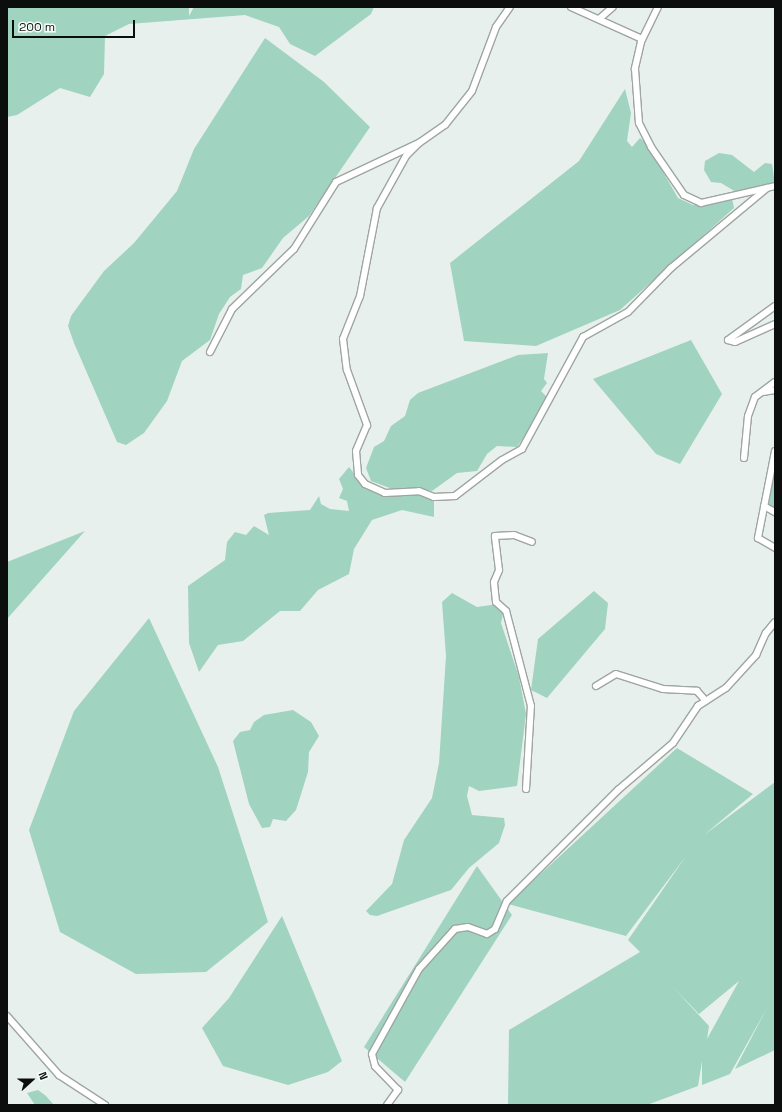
<!DOCTYPE html>
<html>
<head>
<meta charset="utf-8">
<style>
  body { margin:0 }
  #map { position:relative; width:782px; height:1112px; overflow:hidden; background:#e8f0ed; font-family:"Space Grotesk",sans-serif }
  div>[style] { position:absolute }
  .green>* { inset:0; background:#a1d3c1 }
  .roads { filter:drop-shadow(1px 0 #9ea5a2) drop-shadow(-1px 0 #9ea5a2) drop-shadow(0 1px #9ea5a2) drop-shadow(0 -1px #9ea5a2) }
  .minor>* { height:6px; margin:-3px; padding:0 3px; transform-origin:3px; border-radius:3px; background:#fff }
  span { translate:-50% -50%; white-space:nowrap; text-align:center; line-height:1.15; -webkit-text-stroke:4px #f6fefb; paint-order:stroke }
  .frame { position:absolute; inset:0; border:8px solid #0c0e0d; pointer-events:none }
  .north { position:absolute; left:12px; top:1060px; width:40px; height:40px; -webkit-text-stroke:3px #f6fefb; paint-order:stroke; rotate:69deg; font-size:11px; font-weight:700; line-height:16px; text-align:center; color:#0c0e0d }
  .north::after { content:''; display:block; margin:auto; width:14px; height:18px; background:#0c0e0d; clip-path:polygon(50% 0,100% 100%,50% 72%,0 100%) }
  .scale { position:absolute; left:12px; top:20px; width:123px; height:18px; box-sizing:border-box; border:2px solid #0c0e0d; border-top:0; padding-left:5px; font-size:12px; line-height:14px; white-space:nowrap; color:#0c0e0d; -webkit-text-stroke:3px #f6fefb; paint-order:stroke }
</style>
</head>
<body>
<div id="map">
  <div class="green">
    <i style="clip-path:polygon(7px 7px,189px 7px,189px 16px,194px 7px,374px 7px,371px 14px,315px 56px,290px 44px,279px 27px,245px 15px,129px 24px,105px 36px,104px 74px,90px 97px,60px 88px,17px 115px,7px 117px)"></i>
    <i style="clip-path:polygon(265px 38px,324px 82px,370px 127px,309px 216px,283px 238px,262px 268px,243px 275px,241px 289px,230px 297px,219px 314px,210px 340px,182px 361px,167px 401px,144px 433px,126px 445px,117px 442px,74px 343px,68px 326px,71px 316px,104px 271px,134px 243px,177px 191px,194px 149px)"></i>
    <i style="clip-path:polygon(625px 89px,631px 113px,627px 141px,632px 147px,640px 138px,647px 144px,678px 198px,693px 205px,732px 198px,734px 208px,620px 310px,536px 346px,464px 341px,450px 263px,579px 161px)"></i>
    <i style="clip-path:polygon(719px 153px,732px 155px,754px 172px,765px 163px,772px 164px,775px 184px,736px 192px,721px 183px,711px 182px,704px 170px,705px 161px)"></i>
    <i style="clip-path:polygon(691px 340px,722px 394px,680px 464px,656px 454px,593px 379px)"></i>
    <i style="clip-path:polygon(548px 353px,544px 379px,547px 383px,541px 391px,546px 396px,544px 408px,517px 447px,497px 446px,487px 454px,477px 471px,457px 473px,432px 491px,415px 487px,400px 492px,371px 481px,366px 468px,374px 447px,384px 441px,391px 426px,405px 416px,410px 400px,418px 393px,518px 355px)"></i>
    <i style="clip-path:polygon(349px 467px,366px 488px,430px 497px,434px 501px,434px 517px,402px 510px,372px 520px,354px 549px,349px 574px,318px 590px,300px 611px,280px 611px,243px 641px,218px 645px,199px 672px,189px 643px,188px 586px,225px 560px,227px 542px,235px 532px,246px 535px,254px 526px,269px 535px,264px 515px,268px 513px,310px 510px,319px 496px,321px 504px,330px 509px,349px 511px,347px 501px,339px 498px,343px 489px,339px 479px)"></i>
    <i style="clip-path:polygon(773px 480px,775px 483px,775px 509px,767px 505px)"></i>
    <i style="clip-path:polygon(85px 531px,7px 619px,7px 562px)"></i>
    <i style="clip-path:polygon(594px 591px,608px 603px,605px 629px,547px 698px,531px 690px,538px 639px)"></i>
    <i style="clip-path:polygon(452px 593px,477px 607px,498px 604px,503px 614px,501px 623px,519px 677px,526px 714px,517px 786px,479px 791px,469px 786px,467px 796px,472px 815px,504px 818px,505px 825px,499px 843px,469px 868px,451px 890px,377px 916px,370px 915px,366px 911px,392px 884px,404px 840px,432px 798px,439px 763px,446px 656px,442px 602px)"></i>
    <i style="clip-path:polygon(149px 618px,218px 767px,268px 922px,206px 972px,136px 974px,60px 932px,29px 830px,74px 711px)"></i>
    <i style="clip-path:polygon(293px 710px,311px 722px,319px 736px,309px 752px,308px 772px,296px 810px,286px 821px,273px 819px,270px 827px,262px 828px,249px 804px,233px 741px,240px 732px,250px 730px,254px 722px,264px 715px)"></i>
    <i style="clip-path:polygon(evenodd,677px 748px,753px 794px,704px 835px,775px 782px,775px 1050px,735px 1069px,767px 1008px,730px 1074px,702px 1085px,702px 1061px,698px 1086px,647px 1105px,508px 1105px,509px 1030px,640px 952px,628px 940px,686px 856px,626px 936px,508px 904px,677px 748px,739px 981px,707px 1039px,709px 1026px,672px 986px,699px 1014px,739px 981px)"></i>
    <i style="clip-path:polygon(477px 866px,512px 915px,405px 1082px,364px 1047px)"></i>
    <i style="clip-path:polygon(282px 916px,342px 1061px,328px 1072px,288px 1085px,223px 1066px,202px 1028px,229px 998px)"></i>
    <i style="clip-path:polygon(38px 1090px,46px 1096px,54px 1105px,35px 1105px,27px 1093px)"></i>
  </div>
  <div class="roads">
    <div class="minor">
      <i style="left:571px;top:7px;width:78px;rotate:24.3deg"></i>
      <i style="left:658px;top:7px;width:39px;rotate:116deg"></i>
      <i style="left:641px;top:42px;width:28px;rotate:103deg"></i>
      <i style="left:635px;top:69px;width:54px;rotate:85.8deg"></i>
      <i style="left:639px;top:123px;width:27px;rotate:63deg"></i>
      <i style="left:651px;top:147px;width:58px;rotate:55.5deg"></i>
      <i style="left:684px;top:195px;width:19px;rotate:25deg"></i>
      <i style="left:701px;top:203px;width:76px;rotate:-12.9deg"></i>
      <i style="left:599px;top:19px;width:18px;rotate:-41deg"></i>
      <i style="left:419px;top:143px;width:18px;rotate:135deg"></i>
      <i style="left:406px;top:156px;width:60px;rotate:119.1deg"></i>
      <i style="left:377px;top:208px;width:90px;rotate:100.9deg"></i>
      <i style="left:360px;top:296px;width:46px;rotate:111.6deg"></i>
      <i style="left:343px;top:339px;width:31px;rotate:83deg"></i>
      <i style="left:347px;top:370px;width:59px;rotate:70deg"></i>
      <i style="left:367px;top:425px;width:28px;rotate:113deg"></i>
      <i style="left:356px;top:451px;width:24px;rotate:85deg"></i>
      <i style="left:358px;top:475px;width:11px;rotate:52deg"></i>
      <i style="left:365px;top:484px;width:22px;rotate:24deg"></i>
      <i style="left:385px;top:493px;width:34px;rotate:-3deg"></i>
      <i style="left:419px;top:491px;width:16px;rotate:22deg"></i>
      <i style="left:434px;top:497px;width:21px;rotate:-3deg"></i>
      <i style="left:455px;top:496px;width:59px;rotate:-37.5deg"></i>
      <i style="left:502px;top:460px;width:23px;rotate:-29deg"></i>
      <i style="left:522px;top:449px;width:128px;rotate:-61.4deg"></i>
      <i style="left:583px;top:337px;width:51px;rotate:-29.1deg"></i>
      <i style="left:628px;top:312px;width:62px;rotate:-45.7deg"></i>
      <i style="left:671px;top:268px;width:125px;rotate:-39.8deg"></i>
      <i style="left:775px;top:306px;width:58px;rotate:144.1deg"></i>
      <i style="left:728px;top:340px;width:7px;rotate:16deg"></i>
      <i style="left:735px;top:342px;width:44px;rotate:-24.2deg"></i>
      <i style="left:210px;top:352px;width:48px;rotate:-62.9deg"></i>
      <i style="left:232px;top:309px;width:86px;rotate:-44.1deg"></i>
      <i style="left:294px;top:249px;width:79px;rotate:-57.9deg"></i>
      <i style="left:336px;top:182px;width:92px;rotate:-25.2deg"></i>
      <i style="left:419px;top:143px;width:32px;rotate:-35deg"></i>
      <i style="left:445px;top:125px;width:43px;rotate:-51.5deg"></i>
      <i style="left:472px;top:91px;width:68px;rotate:-69.4deg"></i>
      <i style="left:496px;top:27px;width:24px;rotate:-55deg"></i>
      <i style="left:763px;top:392px;width:12px;rotate:-9deg"></i>
      <i style="left:775px;top:451px;width:89px;rotate:101.1deg"></i>
      <i style="left:758px;top:538px;width:20px;rotate:30deg"></i>
      <i style="left:744px;top:458px;width:42px;rotate:-84.6deg"></i>
      <i style="left:748px;top:416px;width:20px;rotate:-70deg"></i>
      <i style="left:755px;top:397px;width:25px;rotate:-37deg"></i>
      <i style="left:764px;top:506px;width:13px;rotate:29deg"></i>
      <i style="left:596px;top:686px;width:23px;rotate:-31deg"></i>
      <i style="left:616px;top:674px;width:49px;rotate:17.7deg"></i>
      <i style="left:663px;top:689px;width:34px;rotate:3deg"></i>
      <i style="left:697px;top:691px;width:13px;rotate:48deg"></i>
      <i style="left:526px;top:789px;width:83px;rotate:-86.6deg"></i>
      <i style="left:531px;top:706px;width:98px;rotate:-104.7deg"></i>
      <i style="left:506px;top:611px;width:13px;rotate:-138deg"></i>
      <i style="left:496px;top:602px;width:20px;rotate:-96deg"></i>
      <i style="left:494px;top:582px;width:13px;rotate:-67deg"></i>
      <i style="left:499px;top:570px;width:34px;rotate:-97deg"></i>
      <i style="left:495px;top:536px;width:19px;rotate:-3deg"></i>
      <i style="left:514px;top:535px;width:19px;rotate:21deg"></i>
      <i style="left:7px;top:1016px;width:79px;rotate:48.6deg"></i>
      <i style="left:59px;top:1075px;width:55px;rotate:33.1deg"></i>
      <i style="left:387px;top:1105px;width:19px;rotate:-54deg"></i>
      <i style="left:398px;top:1090px;width:33px;rotate:-134deg"></i>
      <i style="left:375px;top:1066px;width:12px;rotate:-104deg"></i>
      <i style="left:372px;top:1054px;width:97px;rotate:-61.1deg"></i>
      <i style="left:419px;top:969px;width:54px;rotate:-48deg"></i>
      <i style="left:455px;top:929px;width:13px;rotate:-9deg"></i>
      <i style="left:468px;top:927px;width:20px;rotate:20deg"></i>
      <i style="left:487px;top:934px;width:9px;rotate:-32deg"></i>
      <i style="left:495px;top:929px;width:30px;rotate:-67deg"></i>
      <i style="left:507px;top:901px;width:157px;rotate:-45deg"></i>
      <i style="left:618px;top:790px;width:72px;rotate:-40.5deg"></i>
      <i style="left:673px;top:743px;width:45px;rotate:-56deg"></i>
      <i style="left:698px;top:706px;width:33px;rotate:-33deg"></i>
      <i style="left:726px;top:688px;width:45px;rotate:-47.7deg"></i>
      <i style="left:756px;top:655px;width:24px;rotate:-66deg"></i>
      <i style="left:766px;top:633px;width:14px;rotate:-51deg"></i>
    </div>
  </div>
  <div class="frame"></div>
  <div class="north">N</div>
  <div class="scale">200 m</div>
</div>
</body>
</html>
